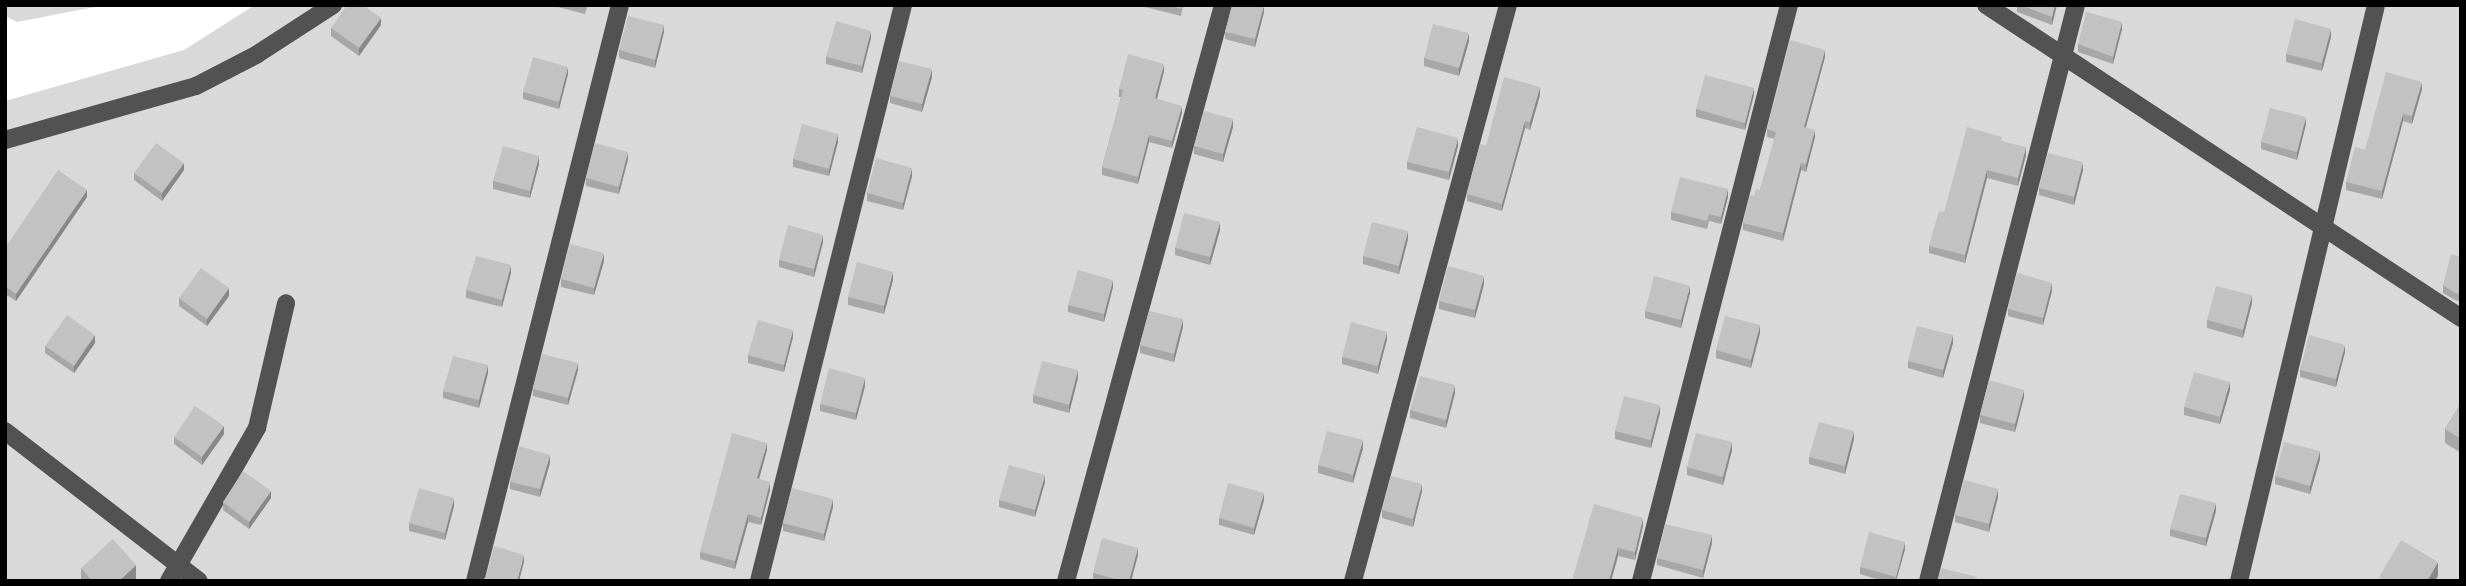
<!DOCTYPE html>
<html>
<head>
<meta charset="utf-8">
<style>
  body { margin:0 }
  #map { position:relative; width:2466px; height:586px; overflow:hidden; background:#fff; font-family:Raleway,sans-serif }
  div>[style] { position:absolute }
  .green>* { inset:0; background:#d9d9d9 }
  .minor>* { height:18px; margin:-9px; padding:0 9px; transform-origin:9px; border-radius:9px; background:#525252 }
  .wall>* { inset:0; background:#a7a7a7 }
  .shaded-wall>* { inset:0; background:#888 }
  .building>* { inset:0; background:#c2c2c2 }
  span { translate:-50% -50%; white-space:nowrap; text-align:center; line-height:1.15; -webkit-text-stroke:7px #fff; paint-order:stroke }
  .frame { position:absolute; inset:0; border:7px solid #000; pointer-events:none }
</style>
</head>
<body>
<div id="map">
  <div class="green">
    <i style="clip-path:polygon(5px 5px,105px 5px,17px 22px,5px 16px)"></i>
    <i style="clip-path:polygon(255px 5px,2461px 5px,2461px 581px,5px 581px,5px 101px,184px 50px)"></i>
  </div>
  <div class="minor">
    <i style="left:1986px;top:5px;width:569px;rotate:33.38deg"></i>
    <i style="left:5px;top:140px;width:198px;rotate:-15.8deg"></i>
    <i style="left:196px;top:86px;width:68px;rotate:-27.3deg"></i>
    <i style="left:256px;top:55px;width:92px;rotate:-33deg"></i>
    <i style="left:5px;top:431px;width:245px;rotate:37.7deg"></i>
    <i style="left:169px;top:581px;width:177px;rotate:-60.1deg"></i>
    <i style="left:257px;top:428px;width:128px;rotate:-76.9deg"></i>
    <i style="left:475px;top:581px;width:594px;rotate:-75.87deg"></i>
    <i style="left:759px;top:581px;width:594px;rotate:-75.96deg"></i>
    <i style="left:1066px;top:581px;width:597px;rotate:-74.75deg"></i>
    <i style="left:1353px;top:581px;width:596px;rotate:-74.94deg"></i>
    <i style="left:1641px;top:581px;width:595px;rotate:-75.59deg"></i>
    <i style="left:1928px;top:581px;width:595px;rotate:-75.59deg"></i>
    <i style="left:2239px;top:581px;width:592px;rotate:-76.62deg"></i>
  </div>
  <div class="wall">
    <i style="clip-path:polygon(550px 5px,588px 5px,585px 14px)"></i>
    <i style="clip-path:polygon(1145px 5px,1183px 5px,1181px 16px,1145px 7px)"></i>
    <i style="clip-path:polygon(2017px 5px,2057px 5px,2052px 25px,2017px 12px)"></i>
    <i style="clip-path:polygon(1264px 12px,1255px 47px,1225px 39px,1225px 32px)"></i>
    <i style="clip-path:polygon(381px 25px,359px 56px,331px 36px,331px 28px)"></i>
    <i style="clip-path:polygon(2122px 29px,2113px 64px,2078px 52px,2078px 44px)"></i>
    <i style="clip-path:polygon(664px 32px,655px 68px,619px 58px,619px 50px)"></i>
    <i style="clip-path:polygon(2331px 37px,2322px 71px,2286px 62px,2286px 54px)"></i>
    <i style="clip-path:polygon(871px 38px,862px 73px,826px 64px,826px 57px)"></i>
    <i style="clip-path:polygon(1469px 41px,1459px 76px,1424px 66px,1424px 58px)"></i>
    <i style="clip-path:polygon(1825px 57px,1806px 127px,1815px 137px,1806px 172px,1801px 170px,1783px 241px,1743px 230px,1743px 223px,1754px 196px,1760px 190px,1775px 139px,1767px 137px,1767px 129px)"></i>
    <i style="clip-path:polygon(1164px 71px,1157px 99px,1182px 113px,1172px 148px,1149px 142px,1138px 184px,1102px 175px,1102px 167px,1121px 97px,1119px 97px,1119px 89px)"></i>
    <i style="clip-path:polygon(568px 74px,559px 109px,523px 99px,523px 92px)"></i>
    <i style="clip-path:polygon(932px 77px,922px 112px,890px 103px,890px 96px)"></i>
    <i style="clip-path:polygon(2422px 89px,2412px 124px,2403px 121px,2382px 199px,2346px 190px,2346px 182px,2365px 150px)"></i>
    <i style="clip-path:polygon(1540px 95px,1530px 130px,1525px 128px,1502px 211px,1467px 201px,1467px 194px,1486px 146px)"></i>
    <i style="clip-path:polygon(1754px 95px,1745px 130px,1696px 117px,1696px 109px)"></i>
    <i style="clip-path:polygon(2306px 124px,2297px 160px,2261px 149px,2261px 142px)"></i>
    <i style="clip-path:polygon(1233px 127px,1223px 162px,1194px 154px,1194px 146px)"></i>
    <i style="clip-path:polygon(2002px 141px,2026px 155px,2018px 186px,1987px 178px,1965px 263px,1929px 253px,1929px 246px,1944px 212px)"></i>
    <i style="clip-path:polygon(838px 142px,829px 176px,793px 167px,793px 159px)"></i>
    <i style="clip-path:polygon(1458px 146px,1449px 180px,1407px 169px,1407px 162px)"></i>
    <i style="clip-path:polygon(628px 159px,619px 194px,586px 186px,586px 178px)"></i>
    <i style="clip-path:polygon(539px 164px,530px 198px,493px 189px,493px 181px)"></i>
    <i style="clip-path:polygon(184px 170px,162px 201px,134px 180px,134px 173px)"></i>
    <i style="clip-path:polygon(2083px 170px,2074px 205px,2039px 195px,2039px 188px)"></i>
    <i style="clip-path:polygon(912px 176px,903px 210px,867px 201px,867px 193px)"></i>
    <i style="clip-path:polygon(87px 197px,16px 301px,5px 294px,5px 248px)"></i>
    <i style="clip-path:polygon(1728px 197px,1721px 224px,1709px 221px,1707px 229px,1671px 220px,1671px 212px)"></i>
    <i style="clip-path:polygon(1220px 230px,1210px 265px,1175px 255px,1175px 248px)"></i>
    <i style="clip-path:polygon(1408px 239px,1399px 274px,1363px 264px,1363px 256px)"></i>
    <i style="clip-path:polygon(823px 242px,814px 277px,779px 267px,779px 260px)"></i>
    <i style="clip-path:polygon(2461px 257px,2461px 302px,2455px 300px,2443px 293px,2443px 285px)"></i>
    <i style="clip-path:polygon(604px 261px,594px 295px,561px 287px,561px 279px)"></i>
    <i style="clip-path:polygon(511px 273px,502px 307px,466px 298px,466px 290px)"></i>
    <i style="clip-path:polygon(893px 280px,884px 314px,848px 305px,848px 297px)"></i>
    <i style="clip-path:polygon(1484px 284px,1475px 318px,1439px 309px,1439px 301px)"></i>
    <i style="clip-path:polygon(1113px 287px,1104px 322px,1068px 312px,1068px 305px)"></i>
    <i style="clip-path:polygon(2052px 291px,2043px 325px,2008px 316px,2008px 309px)"></i>
    <i style="clip-path:polygon(1690px 293px,1681px 328px,1645px 318px,1645px 311px)"></i>
    <i style="clip-path:polygon(229px 296px,207px 326px,179px 306px,179px 298px)"></i>
    <i style="clip-path:polygon(2252px 303px,2243px 338px,2207px 328px,2207px 320px)"></i>
    <i style="clip-path:polygon(1183px 327px,1174px 362px,1140px 353px,1140px 345px)"></i>
    <i style="clip-path:polygon(1760px 333px,1751px 368px,1716px 358px,1716px 350px)"></i>
    <i style="clip-path:polygon(793px 337px,784px 372px,748px 363px,748px 355px)"></i>
    <i style="clip-path:polygon(1387px 339px,1378px 374px,1342px 364px,1342px 357px)"></i>
    <i style="clip-path:polygon(95px 343px,74px 373px,45px 353px,45px 346px)"></i>
    <i style="clip-path:polygon(1953px 343px,1943px 378px,1908px 368px,1908px 361px)"></i>
    <i style="clip-path:polygon(2345px 352px,2336px 387px,2300px 377px,2300px 370px)"></i>
    <i style="clip-path:polygon(578px 370px,568px 405px,533px 396px,533px 389px)"></i>
    <i style="clip-path:polygon(488px 373px,479px 408px,443px 398px,443px 391px)"></i>
    <i style="clip-path:polygon(1078px 378px,1069px 413px,1033px 403px,1033px 395px)"></i>
    <i style="clip-path:polygon(865px 386px,856px 420px,820px 411px,820px 404px)"></i>
    <i style="clip-path:polygon(2230px 390px,2220px 424px,2184px 415px,2184px 407px)"></i>
    <i style="clip-path:polygon(1455px 393px,1446px 428px,1410px 418px,1410px 410px)"></i>
    <i style="clip-path:polygon(2024px 397px,2015px 432px,1980px 423px,1980px 415px)"></i>
    <i style="clip-path:polygon(2461px 403px,2461px 453px,2445px 443px,2445px 429px)"></i>
    <i style="clip-path:polygon(1660px 413px,1651px 448px,1615px 439px,1615px 431px)"></i>
    <i style="clip-path:polygon(224px 434px,202px 465px,174px 444px,174px 437px)"></i>
    <i style="clip-path:polygon(1854px 439px,1845px 474px,1809px 464px,1809px 457px)"></i>
    <i style="clip-path:polygon(1363px 448px,1353px 483px,1318px 473px,1318px 465px)"></i>
    <i style="clip-path:polygon(767px 450px,759px 479px,770px 490px,761px 525px,748px 522px,735px 569px,700px 559px,700px 552px)"></i>
    <i style="clip-path:polygon(1732px 450px,1723px 485px,1687px 475px,1687px 467px)"></i>
    <i style="clip-path:polygon(2320px 459px,2310px 494px,2275px 484px,2275px 476px)"></i>
    <i style="clip-path:polygon(550px 463px,540px 497px,510px 489px,510px 482px)"></i>
    <i style="clip-path:polygon(1045px 482px,1035px 517px,999px 507px,999px 500px)"></i>
    <i style="clip-path:polygon(1422px 491px,1413px 527px,1382px 518px,1382px 510px)"></i>
    <i style="clip-path:polygon(1998px 497px,1989px 532px,1955px 522px,1955px 515px)"></i>
    <i style="clip-path:polygon(271px 498px,249px 529px,223px 510px,223px 502px)"></i>
    <i style="clip-path:polygon(1264px 500px,1254px 535px,1219px 525px,1219px 518px)"></i>
    <i style="clip-path:polygon(454px 506px,445px 540px,409px 531px,409px 523px)"></i>
    <i style="clip-path:polygon(833px 507px,824px 541px,783px 531px,783px 523px)"></i>
    <i style="clip-path:polygon(2216px 511px,2206px 546px,2170px 536px,2170px 529px)"></i>
    <i style="clip-path:polygon(1643px 526px,1635px 560px,1618px 556px,1611px 581px,1572px 581px)"></i>
    <i style="clip-path:polygon(1712px 543px,1703px 578px,1657px 565px,1657px 558px)"></i>
    <i style="clip-path:polygon(1905px 549px,1896px 581px,1883px 581px,1860px 574px,1860px 567px)"></i>
    <i style="clip-path:polygon(1138px 555px,1131px 581px,1093px 580px,1093px 573px)"></i>
    <i style="clip-path:polygon(81px 568px,136px 579px,134px 581px,81px 581px)"></i>
  </div>
  <div class="shaded-wall">
    <i style="clip-path:polygon(1264px 5px,1264px 12px,1255px 47px,1255px 39px)"></i>
    <i style="clip-path:polygon(2055px 5px,2057px 5px,2052px 25px,2052px 17px)"></i>
    <i style="clip-path:polygon(381px 18px,381px 25px,359px 56px,359px 48px)"></i>
    <i style="clip-path:polygon(2122px 22px,2122px 29px,2113px 64px,2113px 57px)"></i>
    <i style="clip-path:polygon(664px 25px,664px 32px,655px 68px,655px 60px)"></i>
    <i style="clip-path:polygon(2331px 29px,2331px 37px,2322px 71px,2322px 63px)"></i>
    <i style="clip-path:polygon(871px 31px,871px 38px,862px 73px,862px 66px)"></i>
    <i style="clip-path:polygon(1469px 33px,1469px 41px,1459px 76px,1459px 68px)"></i>
    <i style="clip-path:polygon(1825px 50px,1825px 57px,1804px 134px,1804px 127px)"></i>
    <i style="clip-path:polygon(1164px 64px,1164px 71px,1155px 106px,1155px 98px)"></i>
    <i style="clip-path:polygon(568px 67px,568px 74px,559px 109px,559px 102px)"></i>
    <i style="clip-path:polygon(932px 69px,932px 77px,922px 112px,922px 104px)"></i>
    <i style="clip-path:polygon(2422px 82px,2422px 89px,2412px 124px,2412px 116px)"></i>
    <i style="clip-path:polygon(1540px 87px,1540px 95px,1530px 130px,1530px 122px)"></i>
    <i style="clip-path:polygon(1754px 88px,1754px 95px,1745px 130px,1745px 123px)"></i>
    <i style="clip-path:polygon(1182px 106px,1182px 113px,1172px 148px,1172px 141px)"></i>
    <i style="clip-path:polygon(2403px 114px,2403px 121px,2382px 199px,2382px 191px)"></i>
    <i style="clip-path:polygon(2306px 117px,2306px 124px,2297px 160px,2297px 152px)"></i>
    <i style="clip-path:polygon(1233px 119px,1233px 127px,1223px 162px,1223px 154px)"></i>
    <i style="clip-path:polygon(1525px 121px,1525px 128px,1502px 211px,1502px 204px)"></i>
    <i style="clip-path:polygon(1815px 130px,1815px 137px,1806px 172px,1806px 164px)"></i>
    <i style="clip-path:polygon(838px 134px,838px 142px,829px 176px,829px 169px)"></i>
    <i style="clip-path:polygon(1149px 135px,1149px 142px,1138px 184px,1138px 177px)"></i>
    <i style="clip-path:polygon(1458px 138px,1458px 146px,1449px 180px,1449px 172px)"></i>
    <i style="clip-path:polygon(2026px 147px,2026px 155px,2018px 186px,2018px 178px)"></i>
    <i style="clip-path:polygon(628px 152px,628px 159px,619px 194px,619px 187px)"></i>
    <i style="clip-path:polygon(539px 156px,539px 164px,530px 198px,530px 191px)"></i>
    <i style="clip-path:polygon(2083px 162px,2083px 170px,2074px 205px,2074px 197px)"></i>
    <i style="clip-path:polygon(184px 163px,184px 170px,162px 201px,162px 193px)"></i>
    <i style="clip-path:polygon(1801px 163px,1801px 170px,1783px 241px,1783px 233px)"></i>
    <i style="clip-path:polygon(912px 168px,912px 176px,903px 210px,903px 203px)"></i>
    <i style="clip-path:polygon(1987px 170px,1987px 178px,1965px 263px,1965px 255px)"></i>
    <i style="clip-path:polygon(1728px 189px,1728px 197px,1721px 224px,1721px 217px)"></i>
    <i style="clip-path:polygon(87px 190px,87px 197px,16px 301px,16px 294px)"></i>
    <i style="clip-path:polygon(1220px 222px,1220px 230px,1210px 265px,1210px 257px)"></i>
    <i style="clip-path:polygon(1408px 231px,1408px 239px,1399px 274px,1399px 266px)"></i>
    <i style="clip-path:polygon(823px 235px,823px 242px,814px 277px,814px 269px)"></i>
    <i style="clip-path:polygon(604px 253px,604px 261px,594px 295px,594px 288px)"></i>
    <i style="clip-path:polygon(511px 265px,511px 273px,502px 307px,502px 300px)"></i>
    <i style="clip-path:polygon(893px 272px,893px 280px,884px 314px,884px 306px)"></i>
    <i style="clip-path:polygon(1484px 276px,1484px 284px,1475px 318px,1475px 310px)"></i>
    <i style="clip-path:polygon(1113px 280px,1113px 287px,1104px 322px,1104px 314px)"></i>
    <i style="clip-path:polygon(2052px 283px,2052px 291px,2043px 325px,2043px 318px)"></i>
    <i style="clip-path:polygon(1690px 286px,1690px 293px,1681px 328px,1681px 320px)"></i>
    <i style="clip-path:polygon(229px 288px,229px 296px,207px 326px,207px 319px)"></i>
    <i style="clip-path:polygon(2252px 295px,2252px 303px,2243px 338px,2243px 330px)"></i>
    <i style="clip-path:polygon(1183px 319px,1183px 327px,1174px 362px,1174px 354px)"></i>
    <i style="clip-path:polygon(1760px 325px,1760px 333px,1751px 368px,1751px 360px)"></i>
    <i style="clip-path:polygon(793px 330px,793px 337px,784px 372px,784px 365px)"></i>
    <i style="clip-path:polygon(1387px 332px,1387px 339px,1378px 374px,1378px 366px)"></i>
    <i style="clip-path:polygon(95px 335px,95px 343px,74px 373px,74px 366px)"></i>
    <i style="clip-path:polygon(1953px 335px,1953px 343px,1943px 378px,1943px 370px)"></i>
    <i style="clip-path:polygon(2345px 345px,2345px 352px,2336px 387px,2336px 379px)"></i>
    <i style="clip-path:polygon(578px 363px,578px 370px,568px 405px,568px 398px)"></i>
    <i style="clip-path:polygon(488px 365px,488px 373px,479px 408px,479px 400px)"></i>
    <i style="clip-path:polygon(1078px 370px,1078px 378px,1069px 413px,1069px 405px)"></i>
    <i style="clip-path:polygon(865px 378px,865px 386px,856px 420px,856px 413px)"></i>
    <i style="clip-path:polygon(2230px 382px,2230px 390px,2220px 424px,2220px 417px)"></i>
    <i style="clip-path:polygon(1455px 385px,1455px 393px,1446px 428px,1446px 420px)"></i>
    <i style="clip-path:polygon(2024px 390px,2024px 397px,2015px 432px,2015px 424px)"></i>
    <i style="clip-path:polygon(1660px 405px,1660px 413px,1651px 448px,1651px 440px)"></i>
    <i style="clip-path:polygon(224px 426px,224px 434px,202px 465px,202px 457px)"></i>
    <i style="clip-path:polygon(1854px 431px,1854px 439px,1845px 474px,1845px 466px)"></i>
    <i style="clip-path:polygon(1363px 440px,1363px 448px,1353px 483px,1353px 475px)"></i>
    <i style="clip-path:polygon(1732px 442px,1732px 450px,1723px 485px,1723px 477px)"></i>
    <i style="clip-path:polygon(767px 443px,767px 450px,757px 486px,757px 478px)"></i>
    <i style="clip-path:polygon(2320px 451px,2320px 459px,2310px 494px,2310px 486px)"></i>
    <i style="clip-path:polygon(550px 455px,550px 463px,540px 497px,540px 489px)"></i>
    <i style="clip-path:polygon(1045px 475px,1045px 482px,1035px 517px,1035px 510px)"></i>
    <i style="clip-path:polygon(770px 482px,770px 490px,761px 525px,761px 518px)"></i>
    <i style="clip-path:polygon(1422px 484px,1422px 491px,1413px 527px,1413px 519px)"></i>
    <i style="clip-path:polygon(1998px 489px,1998px 497px,1989px 532px,1989px 524px)"></i>
    <i style="clip-path:polygon(271px 491px,271px 498px,249px 529px,249px 522px)"></i>
    <i style="clip-path:polygon(1264px 493px,1264px 500px,1254px 535px,1254px 528px)"></i>
    <i style="clip-path:polygon(454px 498px,454px 506px,445px 540px,445px 533px)"></i>
    <i style="clip-path:polygon(833px 499px,833px 507px,824px 541px,824px 534px)"></i>
    <i style="clip-path:polygon(2216px 503px,2216px 511px,2206px 546px,2206px 538px)"></i>
    <i style="clip-path:polygon(748px 514px,748px 522px,735px 569px,735px 561px)"></i>
    <i style="clip-path:polygon(1643px 518px,1643px 526px,1635px 560px,1635px 552px)"></i>
    <i style="clip-path:polygon(1712px 535px,1712px 543px,1703px 578px,1703px 570px)"></i>
    <i style="clip-path:polygon(1905px 542px,1905px 549px,1896px 581px,1896px 577px)"></i>
    <i style="clip-path:polygon(1138px 548px,1138px 555px,1131px 581px,1129px 581px)"></i>
    <i style="clip-path:polygon(1618px 548px,1618px 556px,1611px 581px,1609px 581px)"></i>
    <i style="clip-path:polygon(524px 555px,524px 562px,519px 581px,517px 581px)"></i>
    <i style="clip-path:polygon(2438px 562px,2438px 576px,2435px 581px,2427px 581px)"></i>
    <i style="clip-path:polygon(136px 565px,136px 579px,134px 581px,119px 581px)"></i>
  </div>
  <div class="building">
    <i style="clip-path:polygon(347px 5px,363px 5px,381px 18px,359px 48px,331px 28px)"></i>
    <i style="clip-path:polygon(1168px 5px,1181px 5px,1181px 9px)"></i>
    <i style="clip-path:polygon(1232px 5px,1264px 5px,1255px 39px,1225px 32px)"></i>
    <i style="clip-path:polygon(2020px 5px,2055px 5px,2052px 17px)"></i>
    <i style="clip-path:polygon(2086px 12px,2122px 22px,2113px 57px,2078px 44px)"></i>
    <i style="clip-path:polygon(628px 16px,664px 25px,655px 60px,619px 50px)"></i>
    <i style="clip-path:polygon(2295px 19px,2331px 29px,2322px 63px,2286px 54px)"></i>
    <i style="clip-path:polygon(836px 21px,871px 31px,862px 66px,826px 57px)"></i>
    <i style="clip-path:polygon(1433px 24px,1469px 33px,1459px 68px,1424px 58px)"></i>
    <i style="clip-path:polygon(1790px 40px,1825px 50px,1804px 127px,1815px 130px,1806px 164px,1801px 163px,1783px 233px,1743px 223px,1750px 195px,1754px 196px,1756px 189px,1760px 190px,1776px 132px,1767px 129px)"></i>
    <i style="clip-path:polygon(1128px 54px,1164px 64px,1155px 98px,1182px 106px,1172px 141px,1149px 135px,1138px 177px,1102px 167px,1123px 90px,1119px 89px)"></i>
    <i style="clip-path:polygon(533px 57px,568px 67px,559px 102px,523px 92px)"></i>
    <i style="clip-path:polygon(899px 61px,932px 69px,922px 104px,890px 96px)"></i>
    <i style="clip-path:polygon(2386px 72px,2422px 82px,2412px 116px,2403px 114px,2382px 191px,2346px 182px,2355px 147px,2365px 150px)"></i>
    <i style="clip-path:polygon(1705px 75px,1754px 88px,1745px 123px,1696px 109px)"></i>
    <i style="clip-path:polygon(1504px 77px,1540px 87px,1530px 122px,1525px 121px,1502px 204px,1467px 194px,1480px 144px,1486px 146px)"></i>
    <i style="clip-path:polygon(2270px 108px,2306px 117px,2297px 152px,2261px 142px)"></i>
    <i style="clip-path:polygon(1204px 111px,1233px 119px,1223px 154px,1194px 146px)"></i>
    <i style="clip-path:polygon(802px 124px,838px 134px,829px 169px,793px 159px)"></i>
    <i style="clip-path:polygon(1417px 127px,1458px 138px,1449px 172px,1407px 162px)"></i>
    <i style="clip-path:polygon(1967px 127px,2002px 137px,2001px 141px,2026px 147px,2018px 178px,1987px 170px,1965px 255px,1929px 246px,1939px 211px,1944px 212px)"></i>
    <i style="clip-path:polygon(156px 143px,184px 163px,162px 193px,134px 173px)"></i>
    <i style="clip-path:polygon(595px 143px,628px 152px,619px 187px,586px 178px)"></i>
    <i style="clip-path:polygon(503px 146px,539px 156px,530px 191px,493px 181px)"></i>
    <i style="clip-path:polygon(2048px 153px,2083px 162px,2074px 197px,2039px 188px)"></i>
    <i style="clip-path:polygon(876px 158px,912px 168px,903px 203px,867px 193px)"></i>
    <i style="clip-path:polygon(58px 170px,87px 190px,16px 294px,5px 286px,5px 248px)"></i>
    <i style="clip-path:polygon(1680px 177px,1728px 189px,1721px 217px,1709px 214px,1707px 221px,1671px 212px)"></i>
    <i style="clip-path:polygon(1184px 213px,1220px 222px,1210px 257px,1175px 248px)"></i>
    <i style="clip-path:polygon(1372px 222px,1408px 231px,1399px 266px,1363px 256px)"></i>
    <i style="clip-path:polygon(788px 225px,823px 235px,814px 269px,779px 260px)"></i>
    <i style="clip-path:polygon(570px 244px,604px 253px,594px 288px,561px 279px)"></i>
    <i style="clip-path:polygon(2451px 254px,2461px 257px,2461px 294px,2455px 293px,2443px 285px)"></i>
    <i style="clip-path:polygon(476px 256px,511px 265px,502px 300px,466px 290px)"></i>
    <i style="clip-path:polygon(857px 262px,893px 272px,884px 306px,848px 297px)"></i>
    <i style="clip-path:polygon(1448px 266px,1484px 276px,1475px 310px,1439px 301px)"></i>
    <i style="clip-path:polygon(201px 268px,229px 288px,207px 319px,179px 298px)"></i>
    <i style="clip-path:polygon(1078px 270px,1113px 280px,1104px 314px,1068px 305px)"></i>
    <i style="clip-path:polygon(2017px 273px,2052px 283px,2043px 318px,2008px 309px)"></i>
    <i style="clip-path:polygon(1654px 276px,1690px 286px,1681px 320px,1645px 311px)"></i>
    <i style="clip-path:polygon(2216px 286px,2252px 295px,2243px 330px,2207px 320px)"></i>
    <i style="clip-path:polygon(1149px 311px,1183px 319px,1174px 354px,1140px 345px)"></i>
    <i style="clip-path:polygon(67px 315px,95px 335px,74px 366px,45px 346px)"></i>
    <i style="clip-path:polygon(1725px 316px,1760px 325px,1751px 360px,1716px 350px)"></i>
    <i style="clip-path:polygon(758px 320px,793px 330px,784px 365px,748px 355px)"></i>
    <i style="clip-path:polygon(1351px 322px,1387px 332px,1378px 366px,1342px 357px)"></i>
    <i style="clip-path:polygon(1917px 326px,1953px 335px,1943px 370px,1908px 361px)"></i>
    <i style="clip-path:polygon(2309px 335px,2345px 345px,2336px 379px,2300px 370px)"></i>
    <i style="clip-path:polygon(542px 354px,578px 363px,568px 398px,533px 389px)"></i>
    <i style="clip-path:polygon(453px 356px,488px 365px,479px 400px,443px 391px)"></i>
    <i style="clip-path:polygon(1042px 361px,1078px 370px,1069px 405px,1033px 395px)"></i>
    <i style="clip-path:polygon(829px 368px,865px 378px,856px 413px,820px 404px)"></i>
    <i style="clip-path:polygon(2194px 372px,2230px 382px,2220px 417px,2184px 407px)"></i>
    <i style="clip-path:polygon(1420px 376px,1455px 385px,1446px 420px,1410px 410px)"></i>
    <i style="clip-path:polygon(1989px 380px,2024px 390px,2015px 424px,1980px 415px)"></i>
    <i style="clip-path:polygon(1624px 396px,1660px 405px,1651px 440px,1615px 431px)"></i>
    <i style="clip-path:polygon(2461px 403px,2461px 439px,2445px 429px)"></i>
    <i style="clip-path:polygon(195px 406px,224px 426px,202px 457px,174px 437px)"></i>
    <i style="clip-path:polygon(1819px 422px,1854px 431px,1845px 466px,1809px 457px)"></i>
    <i style="clip-path:polygon(1327px 431px,1363px 440px,1353px 475px,1318px 465px)"></i>
    <i style="clip-path:polygon(732px 433px,767px 443px,757px 478px,770px 482px,761px 518px,748px 514px,735px 561px,700px 552px)"></i>
    <i style="clip-path:polygon(1696px 433px,1732px 442px,1723px 477px,1687px 467px)"></i>
    <i style="clip-path:polygon(2284px 442px,2320px 451px,2310px 486px,2275px 476px)"></i>
    <i style="clip-path:polygon(519px 446px,550px 455px,540px 489px,510px 482px)"></i>
    <i style="clip-path:polygon(1009px 465px,1045px 475px,1035px 510px,999px 500px)"></i>
    <i style="clip-path:polygon(243px 471px,271px 491px,249px 522px,223px 502px)"></i>
    <i style="clip-path:polygon(1391px 476px,1422px 484px,1413px 519px,1382px 510px)"></i>
    <i style="clip-path:polygon(1964px 480px,1998px 489px,1989px 524px,1955px 515px)"></i>
    <i style="clip-path:polygon(1228px 483px,1264px 493px,1254px 528px,1219px 518px)"></i>
    <i style="clip-path:polygon(419px 488px,454px 498px,445px 533px,409px 523px)"></i>
    <i style="clip-path:polygon(792px 488px,833px 499px,824px 534px,783px 523px)"></i>
    <i style="clip-path:polygon(2180px 494px,2216px 503px,2206px 538px,2170px 529px)"></i>
    <i style="clip-path:polygon(1594px 504px,1643px 518px,1635px 552px,1618px 548px,1609px 581px,1572px 581px)"></i>
    <i style="clip-path:polygon(1665px 524px,1712px 535px,1703px 570px,1657px 558px)"></i>
    <i style="clip-path:polygon(1869px 532px,1905px 542px,1896px 577px,1860px 567px)"></i>
    <i style="clip-path:polygon(1102px 538px,1138px 548px,1129px 581px,1123px 581px,1093px 573px)"></i>
    <i style="clip-path:polygon(113px 539px,136px 565px,119px 581px,92px 581px,81px 568px)"></i>
    <i style="clip-path:polygon(2401px 540px,2438px 562px,2427px 581px,2381px 581px,2383px 579px,2379px 577px)"></i>
    <i style="clip-path:polygon(494px 546px,524px 555px,517px 581px,481px 581px,486px 577px)"></i>
    <i style="clip-path:polygon(1941px 568px,1977px 577px,1976px 581px,1938px 581px)"></i>
  </div>
  <div class="frame"></div>
</div>
</body>
</html>
